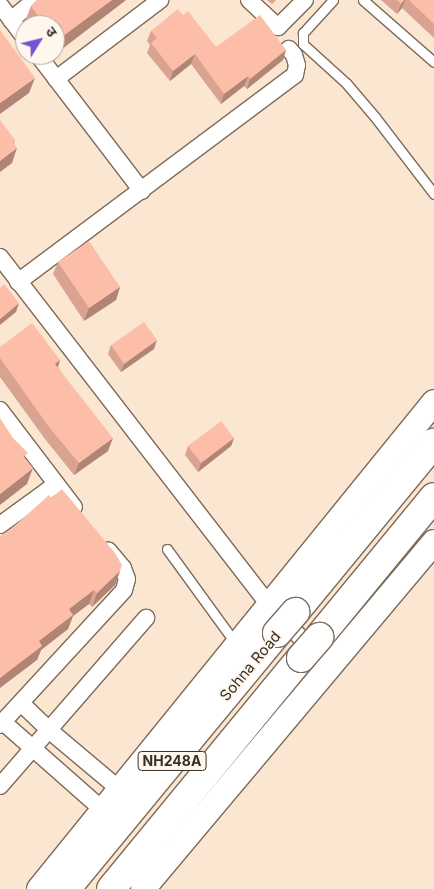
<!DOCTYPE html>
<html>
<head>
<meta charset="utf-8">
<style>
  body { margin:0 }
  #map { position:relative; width:434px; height:889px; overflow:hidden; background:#fbe6d2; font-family:Inter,"Noto Sans Devanagari",sans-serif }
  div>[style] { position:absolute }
  .roads { filter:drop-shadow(1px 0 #7d6b59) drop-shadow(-1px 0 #7d6b59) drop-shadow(0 1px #7d6b59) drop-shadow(0 -1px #7d6b59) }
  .lane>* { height:9px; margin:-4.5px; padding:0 4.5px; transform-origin:4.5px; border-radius:4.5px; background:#fff }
  .street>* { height:16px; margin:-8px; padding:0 8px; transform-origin:8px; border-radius:8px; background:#fff }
  .secondary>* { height:24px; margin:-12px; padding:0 12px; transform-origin:12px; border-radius:12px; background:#fff }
  .highway>* { height:28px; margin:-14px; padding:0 14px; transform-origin:14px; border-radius:14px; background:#fff }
  .bridges { filter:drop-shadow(1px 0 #7d6b59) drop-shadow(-1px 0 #7d6b59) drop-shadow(0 1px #7d6b59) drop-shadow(0 -1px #7d6b59) }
  .highway-bridge>* { height:28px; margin:-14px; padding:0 14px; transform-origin:14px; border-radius:14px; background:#fff }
  .wall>* { inset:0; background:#daa391 }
  .shaded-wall>* { inset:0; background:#b18576 }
  .building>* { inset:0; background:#fdbea9 }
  span { translate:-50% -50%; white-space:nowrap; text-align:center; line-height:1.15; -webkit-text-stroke:4px #fff6ee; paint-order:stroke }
  .shield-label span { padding:1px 4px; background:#fff6ee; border:1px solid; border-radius:4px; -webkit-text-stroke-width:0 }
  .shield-label { font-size:14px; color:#372f28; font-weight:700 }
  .street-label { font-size:15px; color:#372f28 }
  .north { position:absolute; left:15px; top:15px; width:50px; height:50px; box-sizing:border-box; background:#fff6ee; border:1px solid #afa69f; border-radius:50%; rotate:54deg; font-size:14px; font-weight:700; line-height:20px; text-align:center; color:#372f28 }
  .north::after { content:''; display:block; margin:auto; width:18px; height:22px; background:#7656d0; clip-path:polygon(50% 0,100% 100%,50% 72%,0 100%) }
</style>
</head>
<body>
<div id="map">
  <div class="roads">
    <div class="lane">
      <i style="left:333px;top:0;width:45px;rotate:132.3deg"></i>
      <i style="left:303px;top:33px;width:11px;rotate:90deg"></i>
      <i style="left:303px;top:44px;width:58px;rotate:42.2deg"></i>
      <i style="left:346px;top:83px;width:45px;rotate:49.5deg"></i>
      <i style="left:375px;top:117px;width:97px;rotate:52.5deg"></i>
      <i style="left:363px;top:0;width:94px;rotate:41.1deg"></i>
      <i style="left:167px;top:549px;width:117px;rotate:54deg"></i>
    </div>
    <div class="street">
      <i style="left:249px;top:0;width:40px;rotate:43deg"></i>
      <i style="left:278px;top:27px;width:38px;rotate:-45deg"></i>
      <i style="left:0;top:5px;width:41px;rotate:52.9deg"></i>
      <i style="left:11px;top:20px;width:31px;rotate:-40deg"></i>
      <i style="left:38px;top:55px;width:171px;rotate:52.6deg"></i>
      <i style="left:56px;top:79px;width:131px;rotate:-37.2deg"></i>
      <i style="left:0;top:257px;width:440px;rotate:52.3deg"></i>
      <i style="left:269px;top:605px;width:86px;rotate:45.9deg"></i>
      <i style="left:18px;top:282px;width:346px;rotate:-36.8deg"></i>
      <i style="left:295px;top:75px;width:10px;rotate:-79deg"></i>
      <i style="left:297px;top:65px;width:10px;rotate:-107deg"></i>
      <i style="left:294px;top:55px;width:8px;rotate:-130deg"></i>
      <i style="left:0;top:410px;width:122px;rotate:52.7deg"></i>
      <i style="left:0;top:525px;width:68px;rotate:-36deg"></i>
      <i style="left:21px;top:703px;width:40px;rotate:44deg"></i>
      <i style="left:50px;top:731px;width:90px;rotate:40deg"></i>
      <i style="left:3px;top:722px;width:135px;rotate:41.4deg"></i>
      <i style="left:0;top:725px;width:183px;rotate:-47.4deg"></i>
      <i style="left:124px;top:590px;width:11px;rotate:-75deg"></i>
      <i style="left:127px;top:579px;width:12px;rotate:-110deg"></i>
      <i style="left:123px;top:568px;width:23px;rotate:-130deg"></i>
      <i style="left:0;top:786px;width:223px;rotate:-49deg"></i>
    </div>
    <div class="secondary">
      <i style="left:39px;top:889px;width:627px;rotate:-50.95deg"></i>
      <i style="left:143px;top:889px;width:453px;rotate:-50deg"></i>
    </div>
    <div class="highway">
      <i style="left:295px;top:612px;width:219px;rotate:-50.6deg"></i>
      <i style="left:319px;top:637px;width:181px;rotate:-50.6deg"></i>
      <i style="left:66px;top:889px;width:332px;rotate:-50.5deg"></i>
      <i style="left:111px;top:889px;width:299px;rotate:-50.6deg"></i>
    </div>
  </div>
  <div class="bridges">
    <div class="highway-bridge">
      <i style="left:277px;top:633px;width:28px;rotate:-49deg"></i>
      <i style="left:301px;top:658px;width:28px;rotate:-49deg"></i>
    </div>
  </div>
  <div class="wall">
    <i style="clip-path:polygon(37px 0,126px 0,58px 52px,57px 50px,55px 51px,55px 25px,28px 25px,25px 21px,31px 6px)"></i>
    <i style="clip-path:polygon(267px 0,276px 0,272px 4px)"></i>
    <i style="clip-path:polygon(381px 0,434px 0,434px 38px,402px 8px,397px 14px)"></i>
    <i style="clip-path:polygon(183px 15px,216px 47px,286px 50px,283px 60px,247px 89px,244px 86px,221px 104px,191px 64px,170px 81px,147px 53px,150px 45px,147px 41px,151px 31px)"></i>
    <i style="clip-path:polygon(58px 262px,120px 287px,116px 300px,84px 321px,53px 274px)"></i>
    <i style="clip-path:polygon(111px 345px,154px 349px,121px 372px,108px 354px)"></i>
    <i style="clip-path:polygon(0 347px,60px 360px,58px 367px,108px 451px,74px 475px,45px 439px,0 377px)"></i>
    <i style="clip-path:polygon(234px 438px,231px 446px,198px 472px,185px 455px,188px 446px)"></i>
    <i style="clip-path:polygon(0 536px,120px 571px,115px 585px,92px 607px,89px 604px,73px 616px,68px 629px,41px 650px,37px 660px)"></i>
  </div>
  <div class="shaded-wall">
    <i style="clip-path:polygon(112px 0,126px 0,58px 52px,63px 36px)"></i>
    <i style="clip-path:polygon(404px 0,405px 0,402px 8px,397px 14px,401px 4px)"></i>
    <i style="clip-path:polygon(62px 35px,57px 50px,55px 51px,55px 41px,56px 39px)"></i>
    <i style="clip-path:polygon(286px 50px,283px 60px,247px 89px,250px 79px)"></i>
    <i style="clip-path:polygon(195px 54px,191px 64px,170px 81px,173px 71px)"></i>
    <i style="clip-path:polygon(248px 76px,244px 86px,221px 104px,224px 94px)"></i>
    <i style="clip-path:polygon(35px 78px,29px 93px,0 114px,0 103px)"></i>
    <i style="clip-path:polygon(15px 140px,10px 153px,17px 148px,12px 163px,0 172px,0 161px,13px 142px)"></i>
    <i style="clip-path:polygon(120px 287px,116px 300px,84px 321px,89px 308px)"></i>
    <i style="clip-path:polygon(19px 303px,16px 312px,0 325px,0 319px)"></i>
    <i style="clip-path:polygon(157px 340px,154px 349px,121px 372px,124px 364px)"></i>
    <i style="clip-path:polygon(60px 360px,56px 372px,55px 364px)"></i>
    <i style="clip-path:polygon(113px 438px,108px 451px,74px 475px,79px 463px)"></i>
    <i style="clip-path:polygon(234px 438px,231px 446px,198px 472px,201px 463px)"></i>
    <i style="clip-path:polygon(33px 468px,27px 484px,0 505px,0 494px)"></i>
    <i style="clip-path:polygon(120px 571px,115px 585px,92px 607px,97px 593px)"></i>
    <i style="clip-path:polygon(94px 590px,89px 604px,73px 616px,68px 629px,41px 650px,37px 660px,0 688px,0 678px,39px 641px,69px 609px)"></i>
  </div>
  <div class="building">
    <i style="clip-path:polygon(37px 0,112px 0,63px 36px,62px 35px,56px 39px,55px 38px,55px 25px,45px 25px,31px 6px)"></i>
    <i style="clip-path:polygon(397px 0,404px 0,401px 4px)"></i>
    <i style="clip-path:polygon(409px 0,434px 0,434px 24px)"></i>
    <i style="clip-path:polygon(178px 9px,183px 15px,188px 11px,216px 47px,260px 15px,286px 50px,250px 79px,248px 76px,224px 94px,195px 54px,173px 71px,151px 43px,157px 38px,151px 31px)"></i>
    <i style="clip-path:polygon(0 30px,35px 78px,0 103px)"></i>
    <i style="clip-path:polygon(0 120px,15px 140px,13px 142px,17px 148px,0 161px)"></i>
    <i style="clip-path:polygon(89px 241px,120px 287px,89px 308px,58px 262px)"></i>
    <i style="clip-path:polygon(4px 284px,19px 303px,0 319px,0 288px)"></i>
    <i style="clip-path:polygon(144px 322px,157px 340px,124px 364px,111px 345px)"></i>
    <i style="clip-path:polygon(32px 323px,60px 360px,55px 364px,113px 438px,79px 463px,49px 427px,0 358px,0 347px)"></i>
    <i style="clip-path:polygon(0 418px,13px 438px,28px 453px,24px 457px,33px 468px,0 494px)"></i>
    <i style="clip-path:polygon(221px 421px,234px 438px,201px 463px,188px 446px)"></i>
    <i style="clip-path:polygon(62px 489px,115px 553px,122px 565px,120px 571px,97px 593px,94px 590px,69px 609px,73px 615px,39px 641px,42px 646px,0 678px,0 536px,10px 530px,49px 495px,51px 498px)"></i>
  </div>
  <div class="shield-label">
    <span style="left:172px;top:761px">NH248A</span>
  </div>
  <div class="street-label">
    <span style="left:250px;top:666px;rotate:-50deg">Sohna Road</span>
  </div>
  <div class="north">उ</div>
</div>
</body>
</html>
